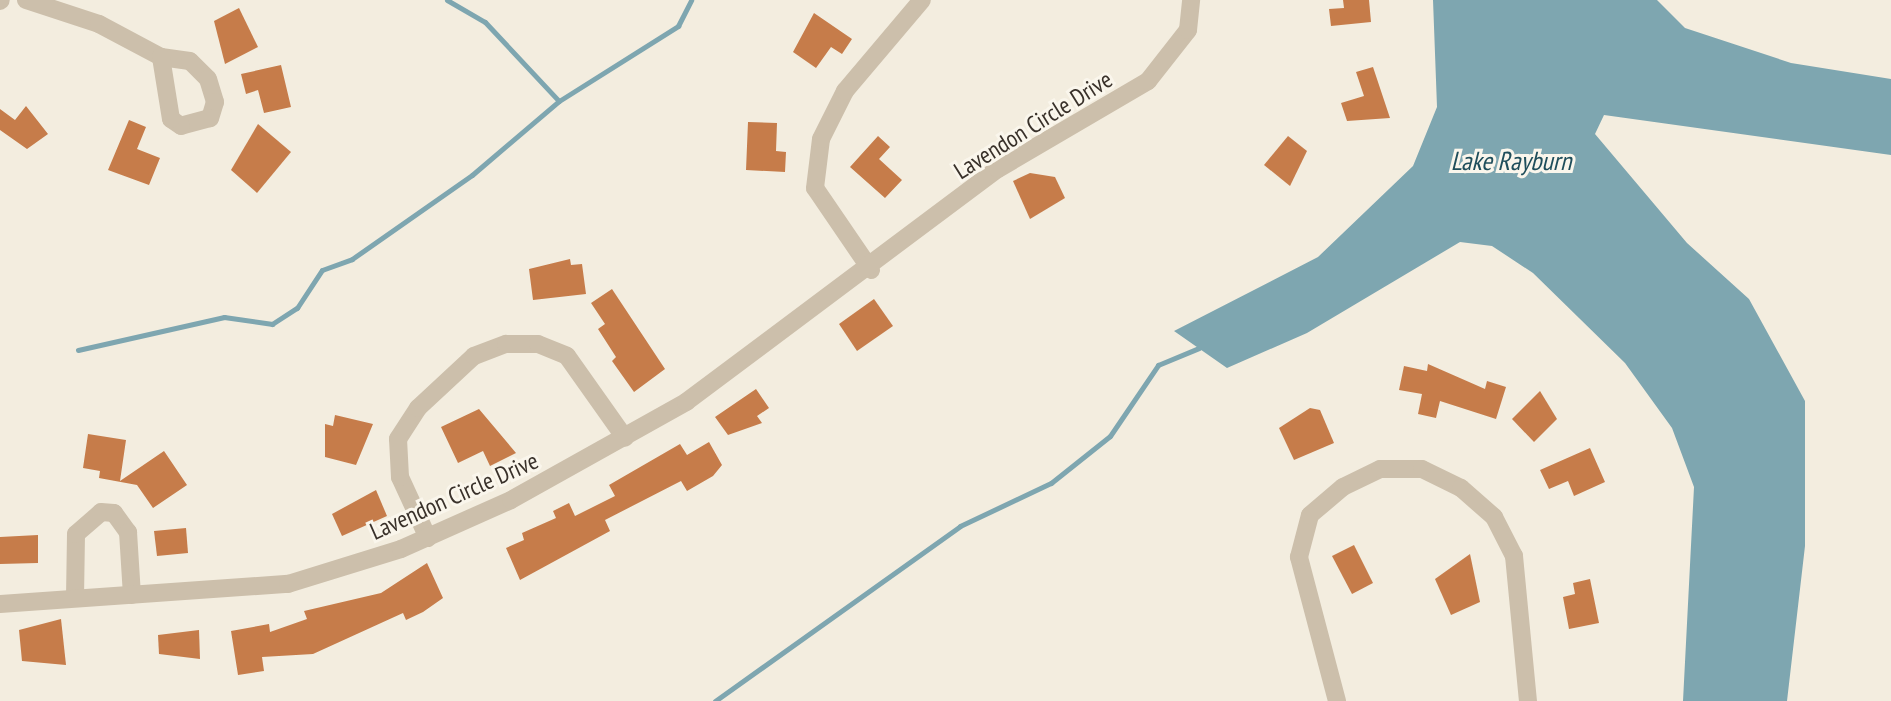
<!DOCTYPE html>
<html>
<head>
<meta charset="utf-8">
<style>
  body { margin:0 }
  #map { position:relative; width:1891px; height:701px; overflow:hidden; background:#f3eddf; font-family:"PT Sans Narrow",sans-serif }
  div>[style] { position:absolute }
  .water>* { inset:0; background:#7ea6b0 }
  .stream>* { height:5px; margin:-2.5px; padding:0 2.5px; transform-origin:2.5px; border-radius:2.5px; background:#7ea6b0 }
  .building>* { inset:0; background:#c67c4a }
  .minor>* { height:18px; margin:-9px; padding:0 9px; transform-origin:9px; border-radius:9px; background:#ccbfab }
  span { translate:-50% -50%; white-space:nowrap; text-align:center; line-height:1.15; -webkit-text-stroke:6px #faf6ec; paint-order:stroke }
  .street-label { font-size:24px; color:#39312a }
  .water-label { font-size:26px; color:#1f4e5b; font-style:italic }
</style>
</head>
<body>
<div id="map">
  <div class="water">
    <i style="clip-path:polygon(1433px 0,1657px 0,1685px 28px,1791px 63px,1891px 79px,1891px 155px,1604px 115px,1595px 134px,1687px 243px,1749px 299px,1805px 401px,1805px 546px,1787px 701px,1683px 701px,1694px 487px,1672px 428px,1625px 363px,1533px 273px,1492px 246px,1460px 242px,1307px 333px,1227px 368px,1174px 331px,1318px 257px,1413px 166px,1437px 107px)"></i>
  </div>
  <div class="stream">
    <i style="left:447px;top:0;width:44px;rotate:30.1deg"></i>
    <i style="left:485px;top:22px;width:108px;rotate:46.9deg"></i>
    <i style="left:78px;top:350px;width:150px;rotate:-12.7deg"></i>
    <i style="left:224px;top:317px;width:49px;rotate:8.3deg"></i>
    <i style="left:272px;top:324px;width:30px;rotate:-33deg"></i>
    <i style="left:297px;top:308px;width:45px;rotate:-56.7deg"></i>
    <i style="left:322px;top:270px;width:32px;rotate:-20deg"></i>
    <i style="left:352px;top:259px;width:146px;rotate:-35deg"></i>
    <i style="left:472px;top:175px;width:114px;rotate:-40.4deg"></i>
    <i style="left:559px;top:101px;width:141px;rotate:-32.2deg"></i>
    <i style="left:678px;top:26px;width:29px;rotate:-63deg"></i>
    <i style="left:715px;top:701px;width:301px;rotate:-35.5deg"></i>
    <i style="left:960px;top:526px;width:101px;rotate:-25.3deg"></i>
    <i style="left:1051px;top:483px;width:75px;rotate:-38.5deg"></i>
    <i style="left:1110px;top:436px;width:86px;rotate:-55.9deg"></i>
    <i style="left:1158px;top:365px;width:44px;rotate:-22.5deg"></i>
  </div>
  <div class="building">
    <i style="clip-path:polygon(1343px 0,1369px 0,1371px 22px,1331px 26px,1329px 9px,1344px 8px)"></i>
    <i style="clip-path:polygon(239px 8px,258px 47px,225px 64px,214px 21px)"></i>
    <i style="clip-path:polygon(814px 13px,852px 39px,842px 54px,831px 47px,816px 68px,793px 52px)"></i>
    <i style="clip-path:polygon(281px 65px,291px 107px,264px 113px,258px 90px,246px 94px,241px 74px)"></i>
    <i style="clip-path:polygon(1373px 67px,1390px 118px,1347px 121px,1341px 103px,1364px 96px,1356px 72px)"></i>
    <i style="clip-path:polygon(26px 106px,48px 134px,27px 149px,0 130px,0 109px,15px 120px)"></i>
    <i style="clip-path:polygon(129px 120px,146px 127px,137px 149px,160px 158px,149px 185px,108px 170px)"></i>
    <i style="clip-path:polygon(748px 122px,777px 123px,776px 151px,786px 152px,785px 172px,746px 170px)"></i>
    <i style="clip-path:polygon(258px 124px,291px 152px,257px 193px,231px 170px)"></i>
    <i style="clip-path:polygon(878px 136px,890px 147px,879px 159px,902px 180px,885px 198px,850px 167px)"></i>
    <i style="clip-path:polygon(1288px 136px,1307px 151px,1290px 186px,1264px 165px)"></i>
    <i style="clip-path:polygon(1030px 173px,1055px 177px,1065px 198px,1030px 219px,1013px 181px)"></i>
    <i style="clip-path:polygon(570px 259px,571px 265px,582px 264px,586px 294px,533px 300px,529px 269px)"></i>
    <i style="clip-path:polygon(612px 289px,665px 369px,634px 392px,612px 361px,616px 357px,598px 329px,605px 324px,591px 303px)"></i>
    <i style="clip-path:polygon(874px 299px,893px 326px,857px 351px,839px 324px)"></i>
    <i style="clip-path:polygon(1428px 364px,1485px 389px,1487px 381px,1506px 387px,1496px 419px,1440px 401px,1436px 418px,1418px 414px,1422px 394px,1399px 390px,1404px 366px,1427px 371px)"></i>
    <i style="clip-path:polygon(756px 389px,769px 408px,757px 416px,762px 423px,728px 435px,715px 417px)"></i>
    <i style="clip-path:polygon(1540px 391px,1557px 419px,1534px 442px,1512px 419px)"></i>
    <i style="clip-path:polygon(1310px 408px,1320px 410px,1334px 443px,1294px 460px,1279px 428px)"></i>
    <i style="clip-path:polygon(479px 409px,516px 453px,490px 466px,483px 451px,458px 463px,441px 427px)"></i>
    <i style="clip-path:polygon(335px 415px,373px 424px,356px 465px,325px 457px,325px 424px,333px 426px)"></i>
    <i style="clip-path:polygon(88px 434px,126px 440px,120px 481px,164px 451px,187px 485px,153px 508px,137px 485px,99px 478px,100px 471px,83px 468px)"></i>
    <i style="clip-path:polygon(709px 442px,722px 465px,713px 476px,687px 491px,681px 481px,605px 520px,610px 531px,520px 580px,506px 548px,524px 540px,522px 533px,556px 518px,553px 511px,569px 503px,575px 516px,615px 496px,609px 485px,680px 444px,687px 455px)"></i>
    <i style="clip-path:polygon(1590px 448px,1605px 482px,1574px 496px,1568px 481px,1549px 489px,1540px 470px)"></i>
    <i style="clip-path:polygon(376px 490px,387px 516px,342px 536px,332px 514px)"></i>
    <i style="clip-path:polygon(186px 528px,188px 553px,157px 556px,154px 531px)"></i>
    <i style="clip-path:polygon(38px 535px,38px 563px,0 564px,0 537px)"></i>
    <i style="clip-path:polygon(1354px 545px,1373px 583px,1352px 594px,1332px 556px)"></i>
    <i style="clip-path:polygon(1470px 554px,1480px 602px,1451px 615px,1435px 579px)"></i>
    <i style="clip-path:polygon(427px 563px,443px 598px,423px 612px,406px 620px,403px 613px,313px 654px,262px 657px,264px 671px,238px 675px,231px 631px,269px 624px,270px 632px,307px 619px,304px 611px,381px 593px)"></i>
    <i style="clip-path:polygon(1590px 579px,1599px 623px,1569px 629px,1563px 597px,1575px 594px,1573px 583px)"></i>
    <i style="clip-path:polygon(61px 619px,66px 665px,22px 661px,19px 630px)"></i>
    <i style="clip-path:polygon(199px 630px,200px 659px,159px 654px,158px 635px)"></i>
  </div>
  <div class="minor">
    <i style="left:26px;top:0;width:77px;rotate:18.2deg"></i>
    <i style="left:99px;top:24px;width:70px;rotate:28deg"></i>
    <i style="left:161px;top:57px;width:29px;rotate:8deg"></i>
    <i style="left:190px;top:61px;width:25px;rotate:45deg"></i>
    <i style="left:208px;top:79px;width:24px;rotate:73deg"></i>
    <i style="left:215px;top:102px;width:17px;rotate:107deg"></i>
    <i style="left:210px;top:118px;width:30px;rotate:165deg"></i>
    <i style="left:181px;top:126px;width:12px;rotate:-145deg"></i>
    <i style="left:171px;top:119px;width:63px;rotate:-99.2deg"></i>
    <i style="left:0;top:1px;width:1px;rotate:-45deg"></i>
    <i style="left:871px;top:270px;width:99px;rotate:-124.3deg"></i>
    <i style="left:815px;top:188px;width:49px;rotate:-83deg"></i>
    <i style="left:821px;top:139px;width:54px;rotate:-63.4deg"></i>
    <i style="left:845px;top:91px;width:119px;rotate:-49.8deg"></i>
    <i style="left:428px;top:538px;width:67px;rotate:-114.7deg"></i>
    <i style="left:400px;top:477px;width:38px;rotate:-93deg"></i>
    <i style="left:398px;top:439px;width:37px;rotate:-57deg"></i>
    <i style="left:418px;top:408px;width:76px;rotate:-42.9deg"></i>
    <i style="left:474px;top:356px;width:34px;rotate:-21deg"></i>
    <i style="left:506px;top:344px;width:32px"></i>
    <i style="left:538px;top:344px;width:31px;rotate:22deg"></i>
    <i style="left:567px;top:356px;width:100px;rotate:54.7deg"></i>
    <i style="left:75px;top:598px;width:64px;rotate:-89.1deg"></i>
    <i style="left:76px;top:534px;width:33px;rotate:-41deg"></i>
    <i style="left:101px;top:512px;width:13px;rotate:4deg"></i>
    <i style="left:114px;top:513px;width:24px;rotate:54deg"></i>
    <i style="left:128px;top:532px;width:63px;rotate:86.4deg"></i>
    <i style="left:0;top:604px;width:289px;rotate:-4deg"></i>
    <i style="left:288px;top:584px;width:118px;rotate:-17.2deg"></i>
    <i style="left:401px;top:549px;width:120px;rotate:-24deg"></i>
    <i style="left:511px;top:500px;width:201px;rotate:-29.2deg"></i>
    <i style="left:686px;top:402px;width:389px;rotate:-36.8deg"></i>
    <i style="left:998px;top:169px;width:174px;rotate:-30.4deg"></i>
    <i style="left:1148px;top:81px;width:65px;rotate:-51.9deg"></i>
    <i style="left:1188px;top:30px;width:30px;rotate:-84deg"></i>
    <i style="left:1337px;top:701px;width:149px;rotate:-104.8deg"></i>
    <i style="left:1299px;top:557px;width:43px;rotate:-75.3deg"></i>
    <i style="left:1310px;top:515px;width:43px;rotate:-40.3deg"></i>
    <i style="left:1343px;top:487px;width:41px;rotate:-25.9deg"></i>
    <i style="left:1380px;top:469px;width:42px"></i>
    <i style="left:1422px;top:469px;width:43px;rotate:26deg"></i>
    <i style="left:1461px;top:488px;width:44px;rotate:41.3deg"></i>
    <i style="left:1494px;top:517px;width:44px;rotate:62.9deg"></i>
    <i style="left:1514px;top:556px;width:146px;rotate:84.5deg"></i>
  </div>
  <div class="street-label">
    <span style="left:1033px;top:125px;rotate:-32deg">Lavendon Circle Drive</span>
    <span style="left:454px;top:496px;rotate:-24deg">Lavendon Circle Drive</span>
  </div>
  <div class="water-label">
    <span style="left:1511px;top:161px">Lake Rayburn</span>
  </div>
</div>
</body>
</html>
